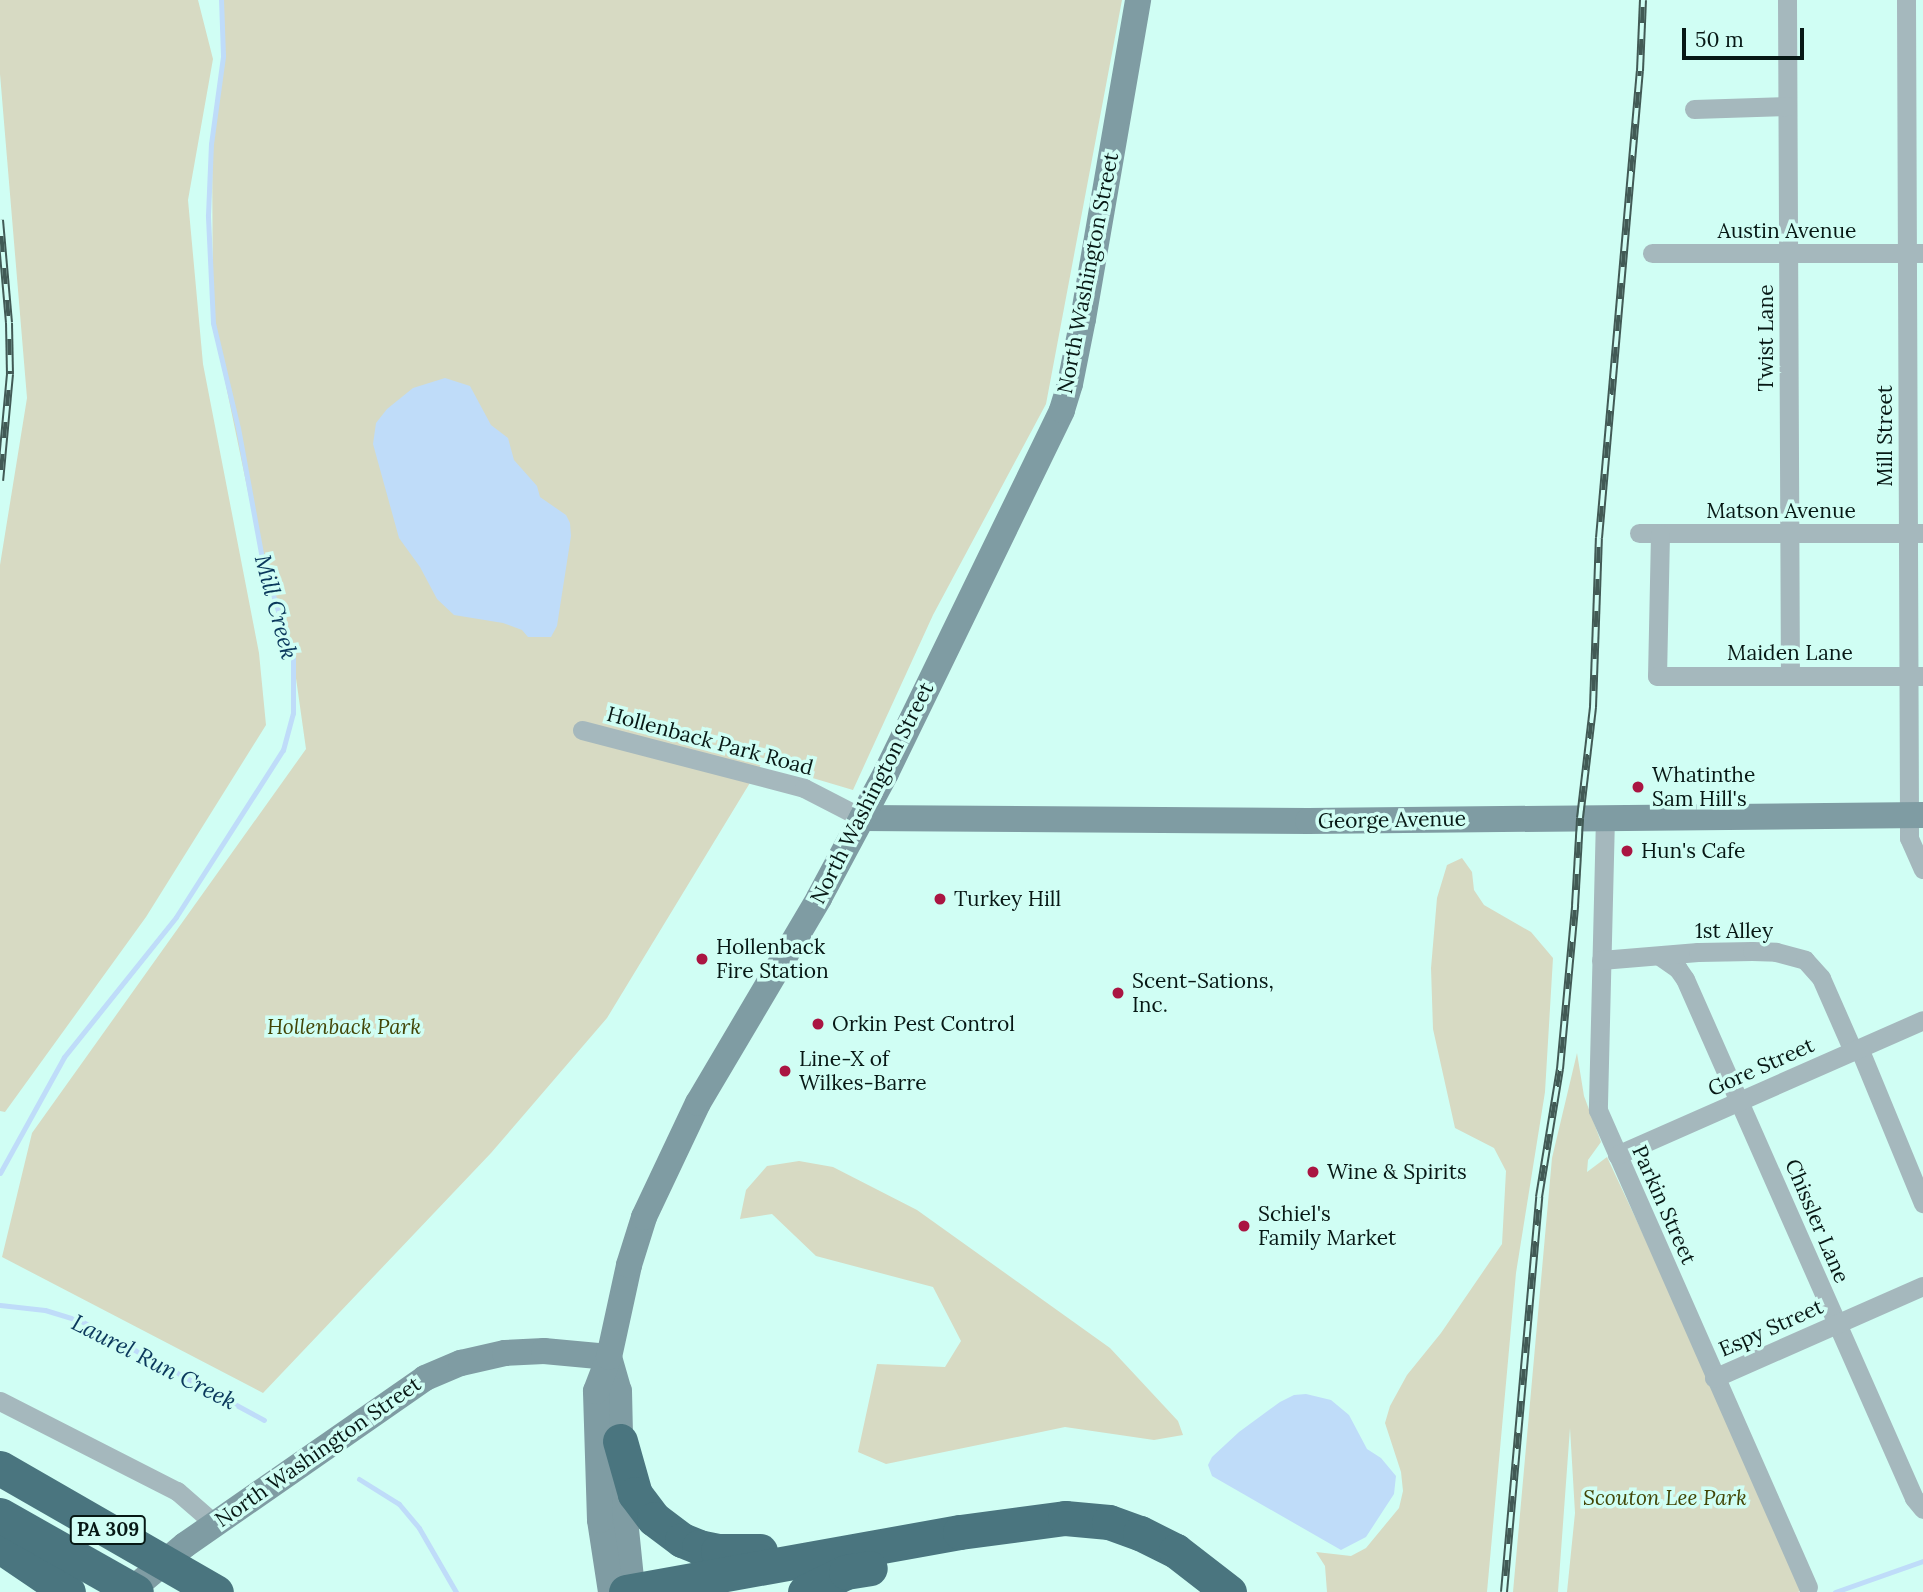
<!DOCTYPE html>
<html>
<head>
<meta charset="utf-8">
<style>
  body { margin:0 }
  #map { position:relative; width:1923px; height:1592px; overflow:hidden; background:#d0fef4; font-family:Lora,serif }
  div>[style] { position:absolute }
  .green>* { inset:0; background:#d7dac3 }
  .water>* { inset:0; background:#bfdcf9 }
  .stream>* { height:5px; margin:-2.5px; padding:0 2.5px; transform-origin:2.5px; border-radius:2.5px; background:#bfdcf9 }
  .street>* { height:19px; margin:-9.5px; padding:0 9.5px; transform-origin:9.5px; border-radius:9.5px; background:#a5b8bd }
  .secondary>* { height:26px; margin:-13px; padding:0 13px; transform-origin:13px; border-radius:13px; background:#7f9ca3 }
  .highway>* { height:35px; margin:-17.5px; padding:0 17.5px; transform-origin:17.5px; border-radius:17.5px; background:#4a757f }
  .rail>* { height:8px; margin-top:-4px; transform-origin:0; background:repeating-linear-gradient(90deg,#d0fef4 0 16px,#415a55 0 32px); box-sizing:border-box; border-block:2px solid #415a55 }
  .highway-bridge>* { height:35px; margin:-17.5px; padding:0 17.5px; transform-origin:17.5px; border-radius:17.5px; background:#4a757f }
  .dots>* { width:19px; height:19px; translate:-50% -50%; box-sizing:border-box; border:4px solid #d0fef4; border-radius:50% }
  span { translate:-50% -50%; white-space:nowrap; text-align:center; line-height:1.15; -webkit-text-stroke:7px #d0fef4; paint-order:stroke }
  .shield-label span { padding:2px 5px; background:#d0fef4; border:2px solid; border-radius:5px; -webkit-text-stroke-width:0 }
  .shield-label { font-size:19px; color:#071815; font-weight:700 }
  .street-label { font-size:21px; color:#071815 }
  .poi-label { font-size:21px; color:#071815 }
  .left { translate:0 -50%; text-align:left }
  .park-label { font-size:21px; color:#424506; font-style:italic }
  .water-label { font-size:23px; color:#0a385c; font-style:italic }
  .scale { position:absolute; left:1682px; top:28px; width:122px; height:32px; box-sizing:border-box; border:4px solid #071815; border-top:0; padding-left:9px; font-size:21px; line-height:24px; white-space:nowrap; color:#071815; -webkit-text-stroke:5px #d0fef4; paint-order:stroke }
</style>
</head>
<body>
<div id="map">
  <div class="green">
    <i style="clip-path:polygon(0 0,198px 0,213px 59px,188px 200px,203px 364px,259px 653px,266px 725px,146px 917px,5px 1112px,0 1111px,0 565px,27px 398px,0 74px)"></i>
    <i style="clip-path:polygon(221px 0,1122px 0,1046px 404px,933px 615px,853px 790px,762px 763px,607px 1018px,491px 1153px,263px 1393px,2px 1257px,32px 1133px,306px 749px,293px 657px,263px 564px,213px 323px,212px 133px,223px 56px)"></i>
    <i style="clip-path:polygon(1462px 858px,1472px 872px,1474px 890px,1484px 905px,1531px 932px,1553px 958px,1545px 1092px,1516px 1273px,1487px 1592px,1327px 1592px,1325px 1566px,1316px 1552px,1351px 1556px,1366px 1548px,1399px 1508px,1403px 1491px,1401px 1472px,1385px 1423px,1390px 1406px,1407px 1375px,1441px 1333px,1502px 1244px,1506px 1171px,1494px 1148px,1455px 1128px,1433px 1029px,1431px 968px,1437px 898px,1447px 865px)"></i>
    <i style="clip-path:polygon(1577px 1053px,1584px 1096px,1601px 1142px,1588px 1160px,1587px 1172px,1607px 1157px,1808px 1587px,1798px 1592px,1567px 1592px,1575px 1513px,1570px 1428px,1558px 1592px,1513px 1592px,1552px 1158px)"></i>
    <i style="clip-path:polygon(799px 1161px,833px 1167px,917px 1210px,1110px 1348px,1178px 1421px,1183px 1435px,1154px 1440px,1065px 1427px,886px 1464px,858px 1452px,877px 1364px,945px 1367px,961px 1341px,933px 1287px,816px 1256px,772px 1214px,740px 1219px,746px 1190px,767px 1166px)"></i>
  </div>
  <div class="water">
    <i style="clip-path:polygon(445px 378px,470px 386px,491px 425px,508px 438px,514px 460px,537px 486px,540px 497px,566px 515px,570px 523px,571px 536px,557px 626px,551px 637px,528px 637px,522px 630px,503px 623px,454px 615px,437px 599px,420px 567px,399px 538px,373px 444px,376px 423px,387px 409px,413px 388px)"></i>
    <i style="clip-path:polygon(1306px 1394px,1331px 1400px,1349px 1415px,1367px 1449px,1381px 1458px,1396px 1476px,1394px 1494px,1366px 1537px,1341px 1550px,1212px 1476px,1208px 1465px,1212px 1457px,1239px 1432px,1280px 1402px,1294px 1395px)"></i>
  </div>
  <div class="stream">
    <i style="left:0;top:1173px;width:132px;rotate:-61.1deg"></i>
    <i style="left:64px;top:1057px;width:179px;rotate:-51.3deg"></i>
    <i style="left:176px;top:917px;width:198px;rotate:-57.4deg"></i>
    <i style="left:283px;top:750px;width:38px;rotate:-75deg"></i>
    <i style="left:293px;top:713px;width:56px;rotate:-90deg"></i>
    <i style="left:293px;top:657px;width:98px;rotate:-107.9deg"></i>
    <i style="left:263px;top:564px;width:138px;rotate:-100.4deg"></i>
    <i style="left:238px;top:428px;width:108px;rotate:-103.4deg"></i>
    <i style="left:213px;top:323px;width:108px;rotate:-92.7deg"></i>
    <i style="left:208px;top:215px;width:71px;rotate:-87.6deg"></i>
    <i style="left:211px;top:144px;width:89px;rotate:-82.2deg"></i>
    <i style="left:223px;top:56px;width:56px;rotate:-92deg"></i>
    <i style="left:0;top:1305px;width:45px;rotate:6.3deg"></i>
    <i style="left:45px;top:1310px;width:38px;rotate:17deg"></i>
    <i style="left:81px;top:1321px;width:208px;rotate:28.4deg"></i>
    <i style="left:359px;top:1479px;width:47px;rotate:32deg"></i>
    <i style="left:399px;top:1504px;width:31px;rotate:50deg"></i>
    <i style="left:419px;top:1528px;width:74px;rotate:60deg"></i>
    <i style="left:1835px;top:1592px;width:93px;rotate:-19.4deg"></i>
  </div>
  <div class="street">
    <i style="left:1787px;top:0;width:676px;rotate:89.75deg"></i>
    <i style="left:1906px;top:0;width:815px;rotate:89.79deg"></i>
    <i style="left:1909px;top:815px;width:23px;rotate:90deg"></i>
    <i style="left:1909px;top:838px;width:34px;rotate:66deg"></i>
    <i style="left:1694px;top:109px;width:93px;rotate:-1.8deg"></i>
    <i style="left:1652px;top:253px;width:271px"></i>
    <i style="left:1639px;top:533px;width:284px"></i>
    <i style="left:1660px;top:534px;width:142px;rotate:91.2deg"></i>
    <i style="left:1657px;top:676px;width:266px"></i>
    <i style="left:582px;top:730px;width:229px;rotate:14.6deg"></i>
    <i style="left:804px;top:788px;width:65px;rotate:27.3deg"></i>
    <i style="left:1605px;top:817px;width:293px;rotate:91.4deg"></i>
    <i style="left:1598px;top:1110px;width:521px;rotate:66.24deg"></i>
    <i style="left:1661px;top:957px;width:21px;rotate:35deg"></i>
    <i style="left:1678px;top:969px;width:12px;rotate:55deg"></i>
    <i style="left:1685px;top:979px;width:567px;rotate:66.19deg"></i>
    <i style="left:1914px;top:1498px;width:14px;rotate:51deg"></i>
    <i style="left:1601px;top:960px;width:97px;rotate:-4.7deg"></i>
    <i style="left:1698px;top:952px;width:54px;rotate:-1.1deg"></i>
    <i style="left:1752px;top:951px;width:24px;rotate:2deg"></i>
    <i style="left:1776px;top:952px;width:30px;rotate:15deg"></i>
    <i style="left:1805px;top:960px;width:24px;rotate:48deg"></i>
    <i style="left:1821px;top:978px;width:80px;rotate:66.3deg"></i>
    <i style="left:1859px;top:1048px;width:168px;rotate:67.6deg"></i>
    <i style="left:1617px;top:1155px;width:334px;rotate:-23.8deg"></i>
    <i style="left:1714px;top:1378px;width:228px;rotate:-23.8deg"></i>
    <i style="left:0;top:1401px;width:199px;rotate:27deg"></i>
    <i style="left:177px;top:1491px;width:50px;rotate:41deg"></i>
  </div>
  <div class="secondary">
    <i style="left:862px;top:818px;width:446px;rotate:0.4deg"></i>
    <i style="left:1308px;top:821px;width:615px;rotate:-0.56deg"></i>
    <i style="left:609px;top:1357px;width:35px;rotate:74deg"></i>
    <i style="left:619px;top:1391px;width:89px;rotate:88.7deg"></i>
    <i style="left:621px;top:1480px;width:110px;rotate:84.2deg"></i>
    <i style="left:129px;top:1592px;width:73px;rotate:-40deg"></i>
    <i style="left:185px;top:1545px;width:292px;rotate:-34.8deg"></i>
    <i style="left:425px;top:1378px;width:39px;rotate:-23deg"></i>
    <i style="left:461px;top:1363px;width:45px;rotate:-12.8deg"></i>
    <i style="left:505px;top:1353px;width:39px;rotate:-3deg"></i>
    <i style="left:544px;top:1351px;width:65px;rotate:5.3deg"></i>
    <i style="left:611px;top:1592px;width:73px;rotate:-98.7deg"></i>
    <i style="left:600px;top:1520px;width:129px;rotate:-91.8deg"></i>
    <i style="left:596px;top:1391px;width:36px;rotate:-69deg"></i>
    <i style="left:609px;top:1357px;width:94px;rotate:-77.7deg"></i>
    <i style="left:629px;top:1265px;width:50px;rotate:-72.6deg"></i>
    <i style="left:644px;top:1217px;width:126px;rotate:-64.7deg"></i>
    <i style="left:698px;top:1103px;width:238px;rotate:-59.4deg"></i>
    <i style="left:819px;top:898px;width:142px;rotate:-61.8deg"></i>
    <i style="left:886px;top:773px;width:403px;rotate:-64.1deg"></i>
    <i style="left:1062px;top:410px;width:27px;rotate:-73deg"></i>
    <i style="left:1070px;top:384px;width:66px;rotate:-78.7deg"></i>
    <i style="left:1083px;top:319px;width:324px;rotate:-80.2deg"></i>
  </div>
  <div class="highway">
    <i style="left:620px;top:1441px;width:55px;rotate:74.2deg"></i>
    <i style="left:635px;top:1494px;width:31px;rotate:53deg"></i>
    <i style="left:654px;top:1519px;width:35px;rotate:37deg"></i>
    <i style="left:682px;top:1540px;width:18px;rotate:22deg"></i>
    <i style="left:699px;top:1547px;width:19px;rotate:12deg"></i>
    <i style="left:718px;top:1551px;width:42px"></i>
    <i style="left:0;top:1546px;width:82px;rotate:34.1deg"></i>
    <i style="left:626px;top:1592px;width:339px;rotate:-10.2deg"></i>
    <i style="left:960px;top:1532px;width:106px;rotate:-7.6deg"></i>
    <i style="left:1065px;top:1518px;width:44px;rotate:5.2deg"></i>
    <i style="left:1109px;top:1522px;width:33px;rotate:20deg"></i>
    <i style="left:1140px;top:1533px;width:40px;rotate:26.6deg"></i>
    <i style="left:1176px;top:1551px;width:67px;rotate:37.7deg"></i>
    <i style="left:805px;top:1592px;width:46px;rotate:-26deg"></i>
    <i style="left:846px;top:1572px;width:24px;rotate:-9deg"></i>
  </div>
  <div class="rail">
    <i style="left:0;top:220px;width:103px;rotate:85deg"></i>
    <i style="left:9px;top:323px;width:51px;rotate:88.9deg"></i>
    <i style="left:10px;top:374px;width:107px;rotate:95.3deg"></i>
    <i style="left:1504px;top:1592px;width:397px;rotate:-84.9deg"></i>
    <i style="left:1539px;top:1197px;width:130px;rotate:-80.7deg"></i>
    <i style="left:1560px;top:1069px;width:164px;rotate:-84.7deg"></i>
    <i style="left:1575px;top:906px;width:88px;rotate:-86.7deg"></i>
    <i style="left:1580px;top:818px;width:112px;rotate:-83.3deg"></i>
    <i style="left:1593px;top:707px;width:169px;rotate:-88deg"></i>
    <i style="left:1599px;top:538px;width:469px;rotate:-85deg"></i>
    <i style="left:1640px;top:71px;width:71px;rotate:-87.6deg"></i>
  </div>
  <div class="highway-bridge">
    <i style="left:0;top:1468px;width:249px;rotate:29.9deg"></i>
    <i style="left:0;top:1515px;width:156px;rotate:29.5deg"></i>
  </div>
  <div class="dots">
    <i style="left:1638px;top:787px;background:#aa1542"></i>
    <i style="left:1627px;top:851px;background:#aa1542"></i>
    <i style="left:940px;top:899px;background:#aa1542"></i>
    <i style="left:702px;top:959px;background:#aa1542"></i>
    <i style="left:1118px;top:993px;background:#aa1542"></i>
    <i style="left:818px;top:1024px;background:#aa1542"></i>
    <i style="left:785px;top:1071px;background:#aa1542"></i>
    <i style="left:1313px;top:1172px;background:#aa1542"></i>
    <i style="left:1244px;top:1226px;background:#aa1542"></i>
  </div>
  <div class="shield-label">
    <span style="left:108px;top:1530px">PA 309</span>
  </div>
  <div class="street-label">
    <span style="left:1787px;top:231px">Austin Avenue</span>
    <span style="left:1088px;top:273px;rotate:-79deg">North Washington Street</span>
    <span style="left:1766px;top:338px;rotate:-90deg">Twist Lane</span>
    <span style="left:1885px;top:436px;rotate:-90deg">Mill Street</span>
    <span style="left:1781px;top:511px">Matson Avenue</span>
    <span style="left:1790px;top:653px">Maiden Lane</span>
    <span style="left:710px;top:741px;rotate:15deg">Hollenback Park Road</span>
    <span style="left:872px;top:793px;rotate:-63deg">North Washington Street</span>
    <span style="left:1392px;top:820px;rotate:-1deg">George Avenue</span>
    <span style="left:1734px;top:931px">1st Alley</span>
    <span style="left:1761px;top:1067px;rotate:-24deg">Gore Street</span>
    <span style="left:1664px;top:1205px;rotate:66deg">Parkin Street</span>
    <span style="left:1817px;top:1221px;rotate:67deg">Chissler Lane</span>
    <span style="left:1771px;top:1328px;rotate:-24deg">Espy Street</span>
    <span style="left:318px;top:1452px;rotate:-35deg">North Washington Street</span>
  </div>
  <div class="poi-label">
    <span class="left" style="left:1652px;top:787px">Whatinthe<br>Sam Hill's</span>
    <span class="left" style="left:1641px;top:851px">Hun's Cafe</span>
    <span class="left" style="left:954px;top:899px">Turkey Hill</span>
    <span class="left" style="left:716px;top:959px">Hollenback<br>Fire Station</span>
    <span class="left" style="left:1132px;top:993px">Scent-Sations,<br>Inc.</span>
    <span class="left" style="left:832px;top:1024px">Orkin Pest Control</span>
    <span class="left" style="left:799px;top:1071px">Line-X of<br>Wilkes-Barre</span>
    <span class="left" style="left:1327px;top:1172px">Wine &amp; Spirits</span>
    <span class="left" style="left:1258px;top:1226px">Schiel's<br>Family Market</span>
  </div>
  <div class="park-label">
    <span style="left:344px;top:1027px">Hollenback Park</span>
    <span style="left:1665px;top:1498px">Scouton Lee Park</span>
  </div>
  <div class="water-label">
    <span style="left:276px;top:607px;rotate:75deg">Mill Creek</span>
    <span style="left:154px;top:1362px;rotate:27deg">Laurel Run Creek</span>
  </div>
  <div class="scale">50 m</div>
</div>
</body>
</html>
